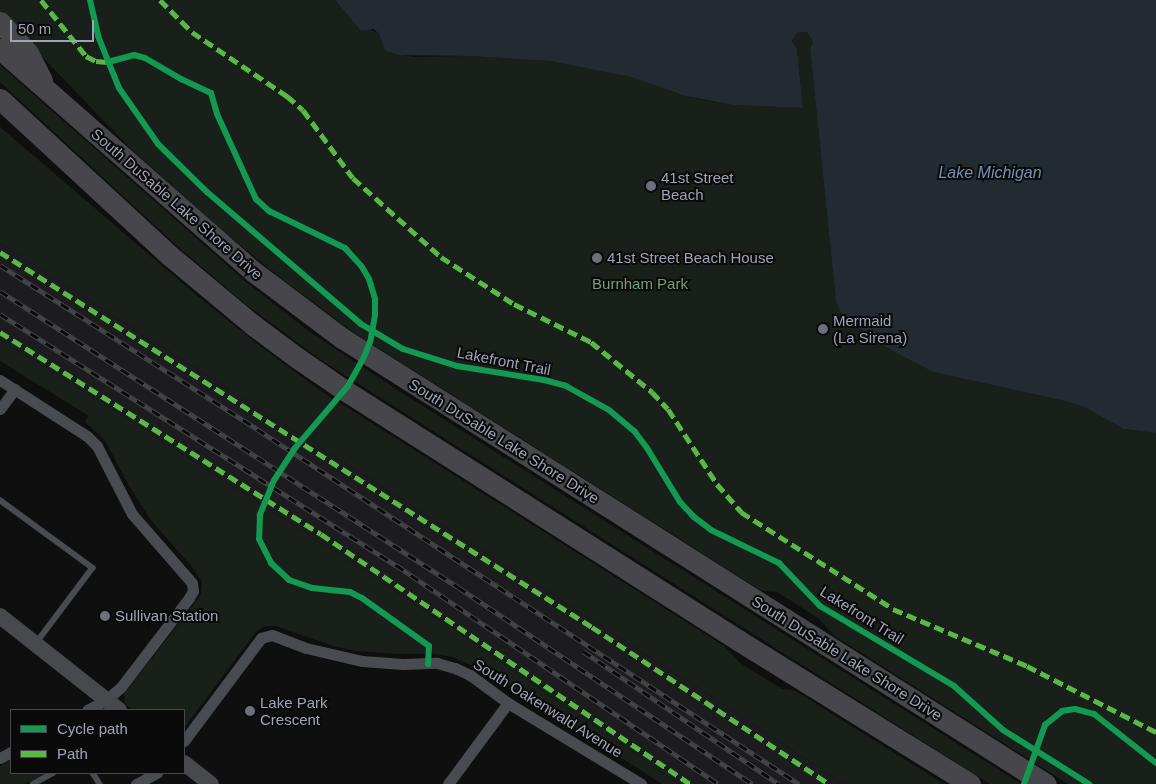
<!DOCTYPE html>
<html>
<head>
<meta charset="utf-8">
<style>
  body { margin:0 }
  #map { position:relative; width:1156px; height:784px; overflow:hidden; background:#0f0f10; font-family:Arial,sans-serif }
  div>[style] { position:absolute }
  .built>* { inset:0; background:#1c1c1e }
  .green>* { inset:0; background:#19201a }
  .water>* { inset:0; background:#222a32 }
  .lane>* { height:5.5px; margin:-2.75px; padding:0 2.75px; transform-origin:2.75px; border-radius:2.75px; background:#484b50 }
  .street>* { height:11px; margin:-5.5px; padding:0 5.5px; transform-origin:5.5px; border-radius:5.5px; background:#484b50 }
  .secondary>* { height:16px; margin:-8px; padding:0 8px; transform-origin:8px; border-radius:8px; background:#47494d }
  .highway>* { height:21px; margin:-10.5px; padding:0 10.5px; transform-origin:10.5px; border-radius:10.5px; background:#46464b }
  .rail>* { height:5px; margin-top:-2.5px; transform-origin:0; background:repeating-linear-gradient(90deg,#0a0a0b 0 9px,#444549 0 18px); box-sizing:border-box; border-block:1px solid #444549 }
  .quiet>* { height:5px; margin-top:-2.5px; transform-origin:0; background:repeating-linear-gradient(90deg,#58b947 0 10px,transparent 0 15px) }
  .cycleway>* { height:6px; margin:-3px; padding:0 3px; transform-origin:3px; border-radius:3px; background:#139951 }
  .dots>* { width:14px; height:14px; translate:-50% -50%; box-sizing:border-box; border:2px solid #0a0a0b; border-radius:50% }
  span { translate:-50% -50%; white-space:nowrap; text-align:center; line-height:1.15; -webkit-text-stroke:4px #0a0a0b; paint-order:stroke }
  .poi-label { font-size:15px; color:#9ea4b3 }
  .left { translate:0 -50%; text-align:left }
  .street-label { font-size:15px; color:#9ea4b3 }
  .park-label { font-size:15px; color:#73a076 }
  .water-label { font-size:16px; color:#7193b2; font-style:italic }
  .legend { position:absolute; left:10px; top:709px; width:175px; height:65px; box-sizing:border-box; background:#0a0a0b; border:1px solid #45484e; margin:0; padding:6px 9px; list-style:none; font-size:15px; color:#9ea4b3 }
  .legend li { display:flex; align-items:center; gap:10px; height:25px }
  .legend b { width:25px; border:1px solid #45484e }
  .scale { position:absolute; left:10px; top:20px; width:84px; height:22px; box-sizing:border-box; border:2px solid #9ea4b3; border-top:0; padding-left:6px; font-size:15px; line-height:18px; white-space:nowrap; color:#9ea4b3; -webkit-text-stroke:4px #0a0a0b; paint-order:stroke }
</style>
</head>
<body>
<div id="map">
  <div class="built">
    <i style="clip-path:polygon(0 243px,696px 686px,844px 784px,679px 784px,436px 618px,141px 427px,0 340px)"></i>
  </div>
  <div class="green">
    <i style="clip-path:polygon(0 0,335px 0,361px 31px,370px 29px,379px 34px,385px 51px,414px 57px,469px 56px,550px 61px,631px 77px,684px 96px,709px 101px,735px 105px,803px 108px,797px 49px,792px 41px,797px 33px,807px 32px,813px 42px,810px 48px,836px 302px,843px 317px,891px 350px,933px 372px,1065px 401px,1084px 407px,1124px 429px,1156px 433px,1156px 784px,1068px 784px,835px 636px,818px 618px,777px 592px,762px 591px,353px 332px,282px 279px,228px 235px,131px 149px,0 13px)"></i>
    <i style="clip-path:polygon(0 65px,246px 282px,311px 333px,399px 391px,1021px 784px,990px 784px,321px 360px,243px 302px,175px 244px,0 82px)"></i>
    <i style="clip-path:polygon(0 127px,195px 294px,261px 347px,318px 389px,724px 646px,740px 663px,782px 689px,794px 690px,944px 784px,844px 784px,696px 686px,0 243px)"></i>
    <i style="clip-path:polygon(0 340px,141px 427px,436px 618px,679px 784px,662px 784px,494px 676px,453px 657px,434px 654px,396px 654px,357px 651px,336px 647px,276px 626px,265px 626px,256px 632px,184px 728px,184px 710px,134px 710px,125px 704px,124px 694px,197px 600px,201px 594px,202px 582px,192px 567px,150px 519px,130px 487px,104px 439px,85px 422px,89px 416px,0 361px)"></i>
    <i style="clip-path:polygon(11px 760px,11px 773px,45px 773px,25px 784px,0 784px,0 766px)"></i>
  </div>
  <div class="water">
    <i style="clip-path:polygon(335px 0,1156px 0,1156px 433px,1124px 429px,1084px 407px,1065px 401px,933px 372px,891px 350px,843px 317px,836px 302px,810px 48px,813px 42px,807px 32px,797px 33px,792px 41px,797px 49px,803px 108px,734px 105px,685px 96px,631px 77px,550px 61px,469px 56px,400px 55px,385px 51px,379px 34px,374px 29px,361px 31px)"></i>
  </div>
  <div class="lane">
    <i style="left:0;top:500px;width:115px;rotate:36.2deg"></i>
    <i style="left:93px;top:568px;width:95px;rotate:126.9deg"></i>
    <i style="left:93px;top:773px;width:13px;rotate:58deg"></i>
    <i style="left:33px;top:784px;width:23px;rotate:-29deg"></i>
  </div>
  <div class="street">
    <i style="left:0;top:380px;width:103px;rotate:32.8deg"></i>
    <i style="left:87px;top:436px;width:14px;rotate:45deg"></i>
    <i style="left:97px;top:446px;width:76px;rotate:62.8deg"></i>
    <i style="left:132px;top:514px;width:91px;rotate:49deg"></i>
    <i style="left:192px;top:583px;width:8px;rotate:83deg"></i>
    <i style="left:193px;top:591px;width:8px;rotate:120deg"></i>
    <i style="left:189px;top:598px;width:112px;rotate:127.4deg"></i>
    <i style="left:121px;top:687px;width:20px;rotate:139deg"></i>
    <i style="left:106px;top:700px;width:21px;rotate:152deg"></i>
    <i style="left:0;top:409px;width:25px;rotate:-53deg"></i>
    <i style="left:184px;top:741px;width:129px;rotate:-53.2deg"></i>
    <i style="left:261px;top:638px;width:11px;rotate:-15deg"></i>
    <i style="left:272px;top:635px;width:36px;rotate:21deg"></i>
    <i style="left:306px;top:648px;width:57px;rotate:13.1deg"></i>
    <i style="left:362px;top:661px;width:41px;rotate:4.2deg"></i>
    <i style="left:403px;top:664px;width:34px;rotate:-2deg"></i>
    <i style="left:437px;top:663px;width:19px;rotate:16deg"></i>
    <i style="left:455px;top:668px;width:17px;rotate:25deg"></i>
    <i style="left:470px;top:675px;width:47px;rotate:36.4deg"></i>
    <i style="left:508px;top:703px;width:156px;rotate:31.3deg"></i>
    <i style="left:0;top:758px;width:13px;rotate:-29deg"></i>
    <i style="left:136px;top:784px;width:24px;rotate:-28deg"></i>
    <i style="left:448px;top:784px;width:101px;rotate:-53.5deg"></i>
  </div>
  <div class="secondary">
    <i style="left:0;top:616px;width:152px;rotate:38.3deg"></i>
    <i style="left:184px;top:763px;width:34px;rotate:38deg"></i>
  </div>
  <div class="highway">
    <i style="left:0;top:22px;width:42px;rotate:47.9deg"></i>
    <i style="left:28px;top:53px;width:31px;rotate:63deg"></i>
    <i style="left:0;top:49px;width:338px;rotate:41.3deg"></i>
    <i style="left:254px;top:272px;width:110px;rotate:36.9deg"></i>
    <i style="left:342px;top:338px;width:833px;rotate:32.36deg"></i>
    <i style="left:0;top:99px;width:230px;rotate:42.7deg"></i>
    <i style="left:169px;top:255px;width:109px;rotate:39.8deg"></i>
    <i style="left:253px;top:325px;width:54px;rotate:36.7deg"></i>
    <i style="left:296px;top:357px;width:55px;rotate:34.6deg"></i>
    <i style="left:341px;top:388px;width:470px;rotate:32.4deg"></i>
    <i style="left:738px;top:640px;width:273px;rotate:31.8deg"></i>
  </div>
  <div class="rail">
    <i style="left:0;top:265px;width:305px;rotate:32.5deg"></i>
    <i style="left:257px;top:429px;width:648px;rotate:33.22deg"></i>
    <i style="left:0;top:291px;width:545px;rotate:32.87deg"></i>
    <i style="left:458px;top:587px;width:354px;rotate:33.8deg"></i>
    <i style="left:0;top:314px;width:469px;rotate:32.4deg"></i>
    <i style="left:396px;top:565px;width:389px;rotate:34.2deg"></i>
    <i style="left:583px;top:651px;width:237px;rotate:34.2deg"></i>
  </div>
  <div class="quiet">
    <i style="left:41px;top:0;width:72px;rotate:51.2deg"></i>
    <i style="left:86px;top:56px;width:11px;rotate:27deg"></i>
    <i style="left:96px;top:61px;width:12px;rotate:5deg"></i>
    <i style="left:160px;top:0;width:45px;rotate:45deg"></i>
    <i style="left:192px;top:32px;width:115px;rotate:34deg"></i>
    <i style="left:287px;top:96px;width:21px;rotate:41deg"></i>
    <i style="left:303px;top:110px;width:84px;rotate:53.7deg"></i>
    <i style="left:353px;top:178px;width:118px;rotate:41.9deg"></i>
    <i style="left:441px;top:257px;width:87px;rotate:32.8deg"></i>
    <i style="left:514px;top:304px;width:86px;rotate:26.3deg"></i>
    <i style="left:591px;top:342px;width:79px;rotate:39.3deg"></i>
    <i style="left:652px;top:392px;width:23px;rotate:47deg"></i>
    <i style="left:668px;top:409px;width:90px;rotate:56.8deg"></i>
    <i style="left:717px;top:484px;width:37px;rotate:49deg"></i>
    <i style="left:741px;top:512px;width:180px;rotate:32.5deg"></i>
    <i style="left:893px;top:609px;width:146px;rotate:23deg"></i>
    <i style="left:1027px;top:666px;width:145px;rotate:27.1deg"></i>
    <i style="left:0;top:252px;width:701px;rotate:32.35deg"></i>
    <i style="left:592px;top:627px;width:284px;rotate:33.5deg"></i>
    <i style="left:0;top:332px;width:379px;rotate:32.2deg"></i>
    <i style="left:321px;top:534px;width:446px;rotate:34.1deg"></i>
  </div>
  <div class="cycleway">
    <i style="left:90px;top:0;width:37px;rotate:77deg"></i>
    <i style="left:98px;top:36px;width:56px;rotate:68deg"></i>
    <i style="left:119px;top:88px;width:68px;rotate:55.1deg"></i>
    <i style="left:158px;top:144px;width:69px;rotate:44.4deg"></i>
    <i style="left:207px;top:192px;width:203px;rotate:40.6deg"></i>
    <i style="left:361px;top:324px;width:49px;rotate:30.8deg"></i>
    <i style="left:403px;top:349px;width:57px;rotate:17.5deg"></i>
    <i style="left:457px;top:366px;width:88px;rotate:9.1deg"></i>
    <i style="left:544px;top:380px;width:23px;rotate:15deg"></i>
    <i style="left:566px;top:386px;width:49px;rotate:29.2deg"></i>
    <i style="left:609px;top:410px;width:34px;rotate:40deg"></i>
    <i style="left:635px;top:432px;width:20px;rotate:53deg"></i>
    <i style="left:647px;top:448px;width:63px;rotate:58.6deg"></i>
    <i style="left:680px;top:502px;width:21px;rotate:47deg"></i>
    <i style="left:694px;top:517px;width:21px;rotate:37deg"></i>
    <i style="left:711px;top:530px;width:76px;rotate:25.9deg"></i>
    <i style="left:779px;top:563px;width:59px;rotate:46.4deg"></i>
    <i style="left:820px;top:606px;width:156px;rotate:30.8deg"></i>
    <i style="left:954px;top:686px;width:66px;rotate:41.9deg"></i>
    <i style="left:1003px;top:730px;width:102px;rotate:32.1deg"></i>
    <i style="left:108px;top:62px;width:27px;rotate:-15deg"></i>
    <i style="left:134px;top:55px;width:11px;rotate:15deg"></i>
    <i style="left:145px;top:58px;width:42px;rotate:30.3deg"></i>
    <i style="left:181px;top:79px;width:33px;rotate:25deg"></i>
    <i style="left:211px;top:93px;width:22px;rotate:74deg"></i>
    <i style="left:217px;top:114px;width:94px;rotate:65.4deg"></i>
    <i style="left:256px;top:199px;width:18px;rotate:43deg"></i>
    <i style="left:269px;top:211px;width:85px;rotate:26deg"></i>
    <i style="left:345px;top:248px;width:25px;rotate:48deg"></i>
    <i style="left:362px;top:267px;width:14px;rotate:60deg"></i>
    <i style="left:369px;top:279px;width:21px;rotate:73deg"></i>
    <i style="left:375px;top:299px;width:16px;rotate:90deg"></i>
    <i style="left:375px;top:315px;width:27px;rotate:100deg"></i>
    <i style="left:370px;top:342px;width:16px;rotate:112deg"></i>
    <i style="left:364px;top:357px;width:33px;rotate:119deg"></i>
    <i style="left:348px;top:386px;width:82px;rotate:130.5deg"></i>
    <i style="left:295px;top:448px;width:38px;rotate:123deg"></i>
    <i style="left:274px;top:480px;width:38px;rotate:112deg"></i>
    <i style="left:260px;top:515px;width:24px;rotate:92deg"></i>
    <i style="left:259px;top:539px;width:27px;rotate:63deg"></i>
    <i style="left:271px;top:563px;width:25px;rotate:43deg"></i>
    <i style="left:289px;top:580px;width:24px;rotate:19deg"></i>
    <i style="left:312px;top:588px;width:38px;rotate:6deg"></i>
    <i style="left:350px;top:592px;width:13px;rotate:27deg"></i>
    <i style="left:362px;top:598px;width:82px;rotate:35.6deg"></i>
    <i style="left:429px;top:646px;width:18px;rotate:93deg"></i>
    <i style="left:1024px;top:784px;width:63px;rotate:-70.4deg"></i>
    <i style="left:1045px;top:725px;width:22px;rotate:-39deg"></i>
    <i style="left:1062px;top:711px;width:13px;rotate:-9deg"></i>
    <i style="left:1075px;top:709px;width:20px;rotate:15deg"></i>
    <i style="left:1094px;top:714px;width:79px;rotate:38.3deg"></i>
  </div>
  <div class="dots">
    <i style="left:651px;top:186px;background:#6c707a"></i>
    <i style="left:597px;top:258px;background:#6c707a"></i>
    <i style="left:823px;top:329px;background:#6c707a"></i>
    <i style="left:105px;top:616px;background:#6c707a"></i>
    <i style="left:250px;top:711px;background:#6c707a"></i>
  </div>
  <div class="poi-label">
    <span class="left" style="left:661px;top:186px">41st Street<br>Beach</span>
    <span class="left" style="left:607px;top:258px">41st Street Beach House</span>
    <span class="left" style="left:833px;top:329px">Mermaid<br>(La Sirena)</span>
    <span class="left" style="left:115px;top:616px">Sullivan Station</span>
    <span class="left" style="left:260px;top:711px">Lake Park<br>Crescent</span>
  </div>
  <div class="street-label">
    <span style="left:177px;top:204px;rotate:41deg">South DuSable Lake Shore Drive</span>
    <span style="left:504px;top:361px;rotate:11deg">Lakefront Trail</span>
    <span style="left:504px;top:441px;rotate:32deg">South DuSable Lake Shore Drive</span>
    <span style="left:862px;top:615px;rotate:32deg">Lakefront Trail</span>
    <span style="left:847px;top:658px;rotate:32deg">South DuSable Lake Shore Drive</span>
    <span style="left:548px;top:708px;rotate:32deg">South Oakenwald Avenue</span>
  </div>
  <div class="park-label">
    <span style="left:640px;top:284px">Burnham Park</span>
  </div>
  <div class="water-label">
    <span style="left:990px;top:173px">Lake Michigan</span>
  </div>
  <ul class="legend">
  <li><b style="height:6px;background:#139951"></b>Cycle path</li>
  <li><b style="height:6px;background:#58b947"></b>Path</li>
  </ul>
  <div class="scale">50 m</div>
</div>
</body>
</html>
